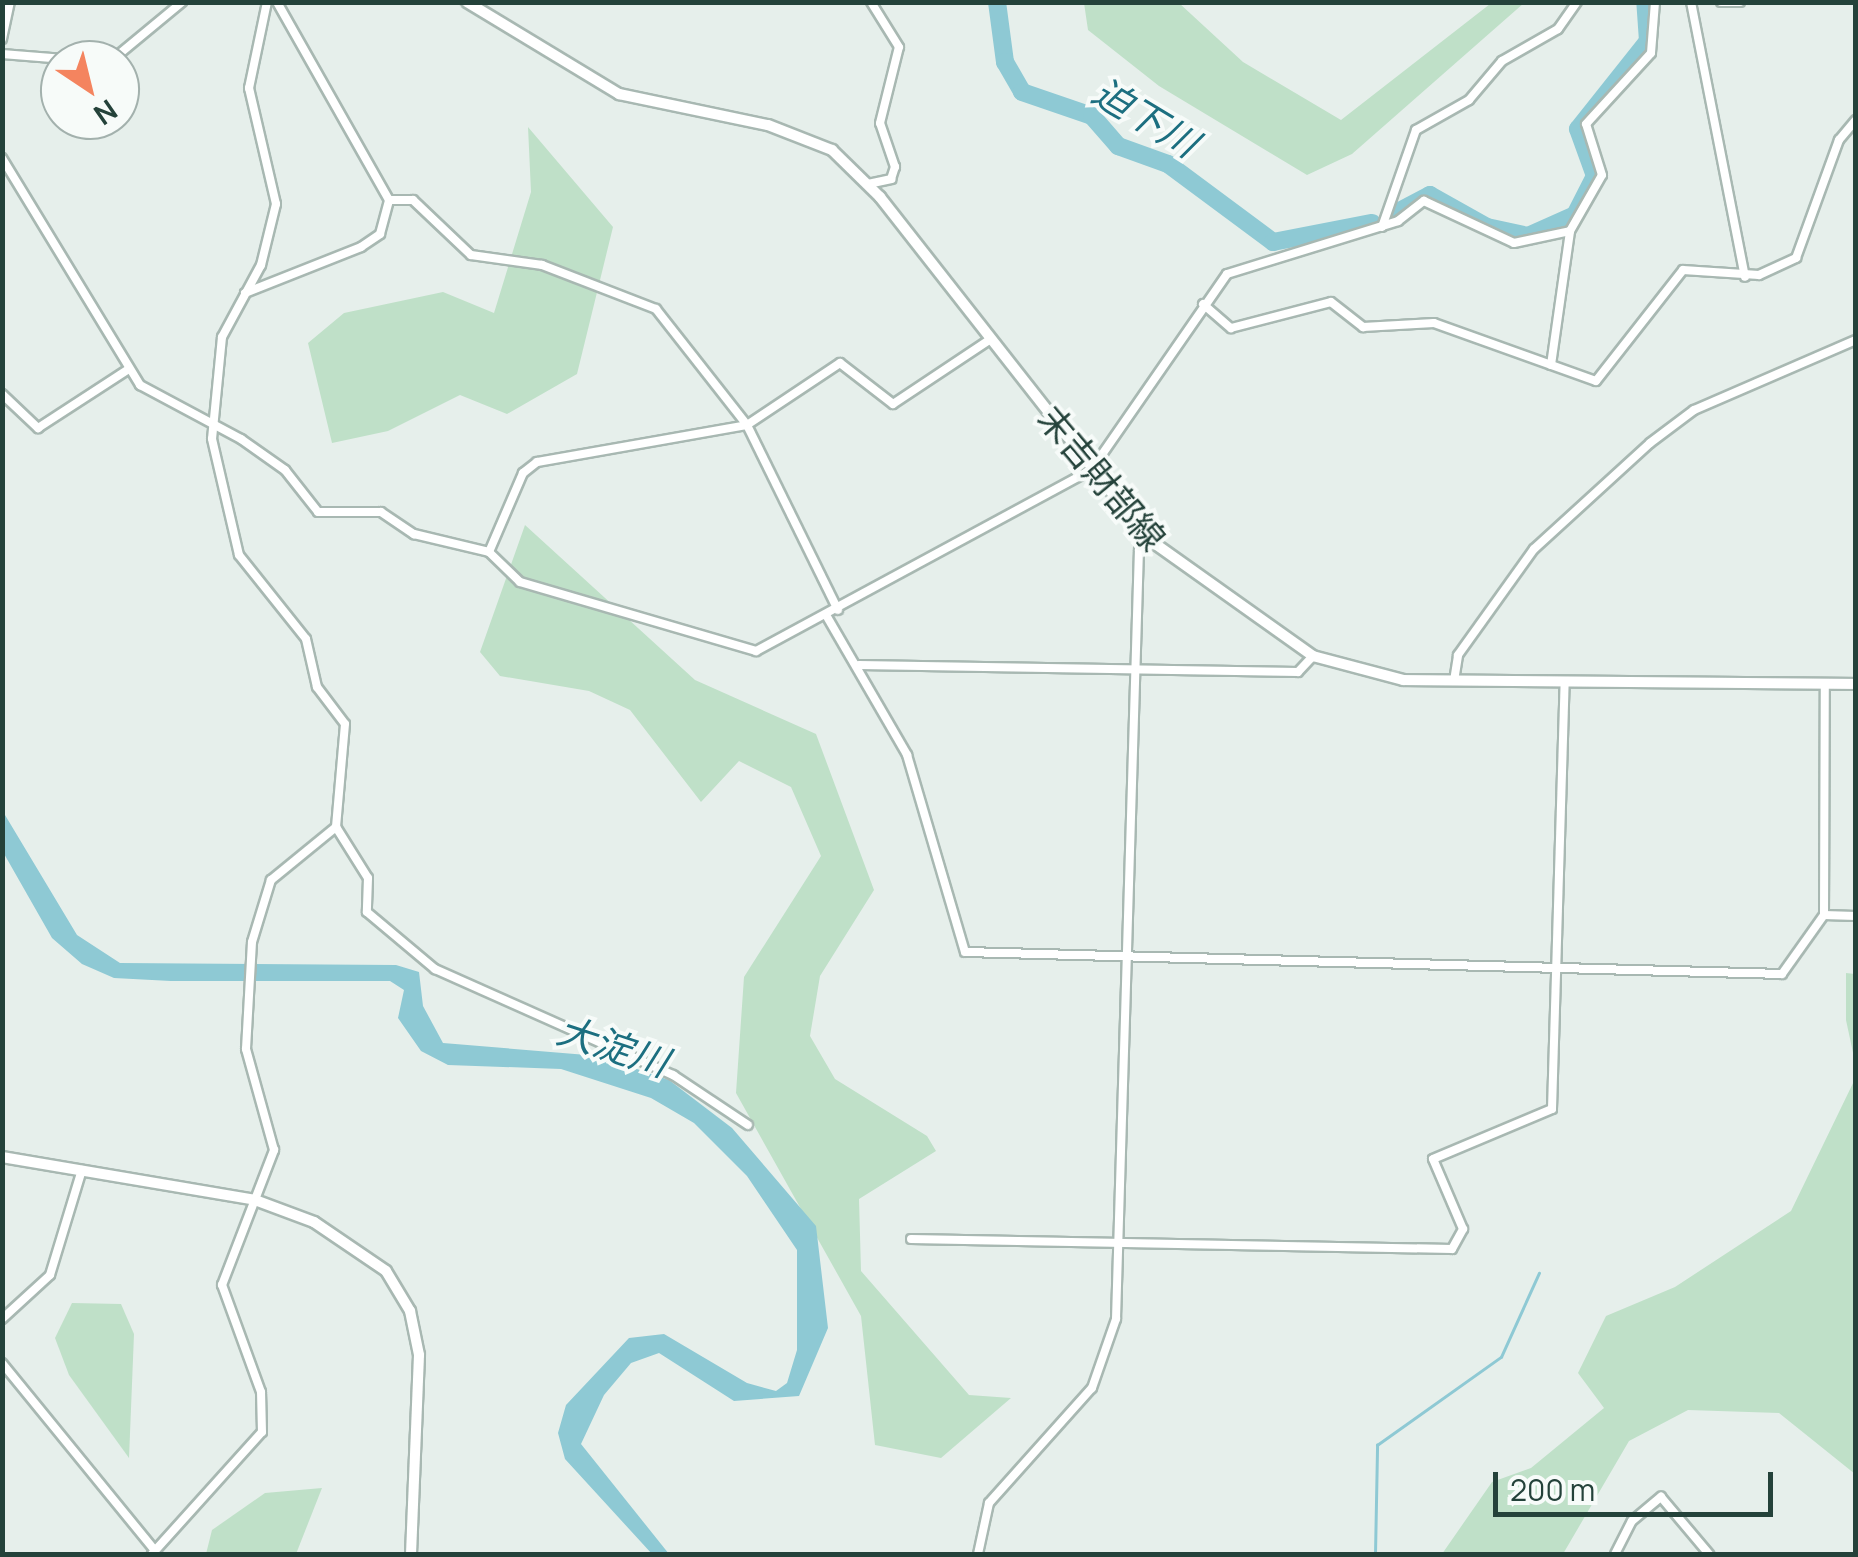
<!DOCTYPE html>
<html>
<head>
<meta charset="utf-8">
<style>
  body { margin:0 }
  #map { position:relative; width:1858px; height:1557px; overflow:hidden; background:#e6efeb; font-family:Manrope,"Noto Sans JP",sans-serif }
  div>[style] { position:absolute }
  .green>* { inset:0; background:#bfe0c8 }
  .water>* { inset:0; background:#8ec9d4 }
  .stream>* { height:2.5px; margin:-1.25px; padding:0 1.25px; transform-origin:1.25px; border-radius:1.25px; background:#8ec9d4 }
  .river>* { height:18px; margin:-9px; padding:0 9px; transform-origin:9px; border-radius:9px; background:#8ec9d4 }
  .roads { filter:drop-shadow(2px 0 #a8b8b2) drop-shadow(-2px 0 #a8b8b2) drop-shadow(0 2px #a8b8b2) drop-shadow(0 -2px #a8b8b2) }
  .street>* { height:8px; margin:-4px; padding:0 4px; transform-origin:4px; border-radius:4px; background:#fff }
  .secondary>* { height:10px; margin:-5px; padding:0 5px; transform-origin:5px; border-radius:5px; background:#fff }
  span { translate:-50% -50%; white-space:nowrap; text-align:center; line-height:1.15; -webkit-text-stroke:8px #f7fbf9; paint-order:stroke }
  .street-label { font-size:35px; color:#24423a }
  .water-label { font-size:38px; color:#1c6f80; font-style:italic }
  .frame { position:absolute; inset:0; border:5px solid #24423a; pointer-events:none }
  .north { position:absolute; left:40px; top:40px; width:100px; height:100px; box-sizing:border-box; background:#f7fbf9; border:2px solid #a3b1ad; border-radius:50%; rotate:145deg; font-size:28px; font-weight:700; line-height:40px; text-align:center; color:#24423a }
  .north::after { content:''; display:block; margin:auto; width:35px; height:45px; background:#f4845f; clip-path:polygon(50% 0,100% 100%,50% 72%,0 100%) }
  .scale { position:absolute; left:1493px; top:1472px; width:280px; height:45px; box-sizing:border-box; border:5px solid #24423a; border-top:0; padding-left:12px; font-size:30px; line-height:35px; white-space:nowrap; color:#24423a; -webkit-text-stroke:8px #f7fbf9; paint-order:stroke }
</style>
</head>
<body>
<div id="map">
  <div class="green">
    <i style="clip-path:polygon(1084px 3px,1179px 3px,1243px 62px,1341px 120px,1490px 4px,1524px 3px,1352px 154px,1307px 175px,1159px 86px,1088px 30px)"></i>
    <i style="clip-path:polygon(528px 127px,613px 227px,577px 374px,507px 414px,460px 395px,388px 431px,332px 443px,308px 343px,344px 313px,443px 292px,494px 313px,531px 192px)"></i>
    <i style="clip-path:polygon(525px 525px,695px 680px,816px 734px,874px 890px,820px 976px,810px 1036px,835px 1079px,927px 1136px,936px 1151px,859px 1199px,861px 1271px,969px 1395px,1011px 1398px,941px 1458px,875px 1445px,861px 1316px,736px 1093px,744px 977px,821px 856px,791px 787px,739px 761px,701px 802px,630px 710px,589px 691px,500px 676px,480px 652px)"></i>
    <i style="clip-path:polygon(1846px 973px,1855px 974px,1855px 1062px,1846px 1020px)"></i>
    <i style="clip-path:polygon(1855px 1079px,1855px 1474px,1779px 1413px,1688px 1410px,1629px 1441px,1563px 1554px,1442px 1554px,1492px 1482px,1531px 1468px,1604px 1408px,1578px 1373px,1606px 1316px,1675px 1287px,1791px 1211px)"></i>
    <i style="clip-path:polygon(72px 1303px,121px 1304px,134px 1334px,129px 1458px,69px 1375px,55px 1338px)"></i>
    <i style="clip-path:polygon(322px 1488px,296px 1554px,206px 1554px,212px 1530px,265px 1493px)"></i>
  </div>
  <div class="water">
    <i style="clip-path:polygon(2px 810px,77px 935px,120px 963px,396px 965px,419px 972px,423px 1006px,443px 1043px,599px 1056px,669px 1080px,732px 1128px,816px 1226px,828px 1328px,799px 1396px,734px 1401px,659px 1353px,631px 1363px,604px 1395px,581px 1444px,669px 1554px,652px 1554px,565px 1459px,558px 1433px,566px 1405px,629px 1338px,664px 1334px,747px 1383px,776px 1391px,787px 1383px,797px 1350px,797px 1250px,747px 1176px,694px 1123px,651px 1098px,561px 1069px,448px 1065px,421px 1051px,398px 1018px,404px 990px,390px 981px,171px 981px,114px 978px,82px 964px,52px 938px,3px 852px)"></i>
  </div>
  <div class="stream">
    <i style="left:1375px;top:1554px;width:109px;rotate:-88.9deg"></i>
    <i style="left:1377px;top:1445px;width:152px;rotate:-35.4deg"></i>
    <i style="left:1501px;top:1357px;width:92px;rotate:-65.7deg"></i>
  </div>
  <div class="river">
    <i style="left:997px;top:2px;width:61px;rotate:82.4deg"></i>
    <i style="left:1005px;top:62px;width:34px;rotate:60deg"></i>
    <i style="left:1022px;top:92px;width:74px;rotate:18.9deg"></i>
    <i style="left:1092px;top:116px;width:40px;rotate:49deg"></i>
    <i style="left:1118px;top:146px;width:53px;rotate:19.8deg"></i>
    <i style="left:1168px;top:164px;width:131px;rotate:36.6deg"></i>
    <i style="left:1273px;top:242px;width:101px;rotate:-10.9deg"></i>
    <i style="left:1392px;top:215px;width:43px;rotate:-27.8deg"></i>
    <i style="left:1430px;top:195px;width:65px;rotate:29.3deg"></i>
    <i style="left:1487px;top:227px;width:42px;rotate:12.4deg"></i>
    <i style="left:1528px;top:236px;width:51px;rotate:-24.1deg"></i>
    <i style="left:1575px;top:215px;width:44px;rotate:-62.9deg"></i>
    <i style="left:1595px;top:176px;width:50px;rotate:-109.9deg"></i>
    <i style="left:1578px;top:129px;width:112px;rotate:-51.5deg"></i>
    <i style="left:1648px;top:41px;width:39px;rotate:-94deg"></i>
  </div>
  <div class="roads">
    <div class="street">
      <i style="left:267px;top:2px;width:88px;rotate:101.8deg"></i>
      <i style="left:249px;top:88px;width:119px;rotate:76.9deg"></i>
      <i style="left:276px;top:204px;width:63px;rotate:103.8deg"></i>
      <i style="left:261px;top:265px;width:82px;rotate:118.4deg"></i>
      <i style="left:222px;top:337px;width:102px;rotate:95.6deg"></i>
      <i style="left:212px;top:439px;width:119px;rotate:76.9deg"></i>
      <i style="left:239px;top:555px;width:107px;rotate:51.4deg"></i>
      <i style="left:306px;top:639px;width:49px;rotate:77.1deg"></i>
      <i style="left:317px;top:687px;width:46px;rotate:52.9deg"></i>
      <i style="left:345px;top:724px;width:103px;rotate:95deg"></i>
      <i style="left:336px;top:827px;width:60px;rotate:57.9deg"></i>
      <i style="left:368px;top:878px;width:34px;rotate:92deg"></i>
      <i style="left:367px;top:912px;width:89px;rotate:40deg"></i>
      <i style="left:435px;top:969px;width:261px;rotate:24deg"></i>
      <i style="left:673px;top:1075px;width:90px;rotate:33.7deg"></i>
      <i style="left:1691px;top:2px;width:280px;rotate:78.9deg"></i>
      <i style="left:1721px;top:2px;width:19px"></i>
      <i style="left:2px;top:39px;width:38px;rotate:-78deg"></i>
      <i style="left:2px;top:54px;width:75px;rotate:4.6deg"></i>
      <i style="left:112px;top:60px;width:91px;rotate:-39.6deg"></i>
      <i style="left:2px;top:158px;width:266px;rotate:58.7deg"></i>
      <i style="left:140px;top:385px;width:115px;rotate:28.1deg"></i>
      <i style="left:241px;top:439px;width:54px;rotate:35.2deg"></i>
      <i style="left:285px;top:470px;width:53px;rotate:51.8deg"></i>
      <i style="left:318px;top:512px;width:63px"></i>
      <i style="left:381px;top:512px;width:40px;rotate:34deg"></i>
      <i style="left:414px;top:534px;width:77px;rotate:13.5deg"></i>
      <i style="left:489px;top:552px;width:43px;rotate:44.1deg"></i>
      <i style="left:520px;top:582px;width:246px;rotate:16.3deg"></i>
      <i style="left:756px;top:651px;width:382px;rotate:-28.4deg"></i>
      <i style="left:1092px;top:469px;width:237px;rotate:-55.3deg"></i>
      <i style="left:1227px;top:274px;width:179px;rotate:-17.2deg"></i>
      <i style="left:1398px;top:221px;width:33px;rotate:-38deg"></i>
      <i style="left:1424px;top:201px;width:99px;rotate:25deg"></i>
      <i style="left:1514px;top:243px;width:57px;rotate:-12.1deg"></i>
      <i style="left:1570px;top:231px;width:64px;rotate:-60.3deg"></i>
      <i style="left:1602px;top:175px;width:53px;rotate:-107.4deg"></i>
      <i style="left:1586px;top:124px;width:96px;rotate:-47.5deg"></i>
      <i style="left:1651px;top:53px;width:51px;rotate:-85.5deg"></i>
      <i style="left:868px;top:184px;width:24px;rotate:-12deg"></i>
      <i style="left:891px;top:179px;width:13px;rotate:-72deg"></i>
      <i style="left:895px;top:167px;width:46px;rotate:-108.8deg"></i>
      <i style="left:880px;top:123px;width:78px;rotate:-76deg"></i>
      <i style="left:899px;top:47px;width:53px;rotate:-121.9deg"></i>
      <i style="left:389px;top:200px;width:24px"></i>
      <i style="left:413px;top:200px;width:80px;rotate:43.5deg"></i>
      <i style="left:471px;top:255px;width:72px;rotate:8deg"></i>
      <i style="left:542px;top:265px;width:122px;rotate:21.1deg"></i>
      <i style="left:656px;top:309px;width:147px;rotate:51.9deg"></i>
      <i style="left:747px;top:425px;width:206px;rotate:63.8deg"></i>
      <i style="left:1382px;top:227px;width:103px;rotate:-70.7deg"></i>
      <i style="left:1416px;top:130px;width:61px;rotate:-29.5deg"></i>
      <i style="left:1469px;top:100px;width:51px;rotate:-49.8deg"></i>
      <i style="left:1502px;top:61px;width:64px;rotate:-29.7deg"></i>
      <i style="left:1558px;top:29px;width:33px;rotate:-55deg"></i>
      <i style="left:245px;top:293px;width:125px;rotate:-21.6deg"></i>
      <i style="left:361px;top:247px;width:23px;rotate:-34deg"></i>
      <i style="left:380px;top:234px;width:35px;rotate:-75deg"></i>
      <i style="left:389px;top:200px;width:227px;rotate:-119.5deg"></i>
      <i style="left:1203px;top:304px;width:37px;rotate:41deg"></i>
      <i style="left:1231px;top:328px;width:103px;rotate:-14.6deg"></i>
      <i style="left:1331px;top:302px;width:41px;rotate:38deg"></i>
      <i style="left:1363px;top:327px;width:71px;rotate:-3.2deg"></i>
      <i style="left:1434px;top:323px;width:172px;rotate:19.7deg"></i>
      <i style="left:1596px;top:381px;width:141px;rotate:-51.9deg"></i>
      <i style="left:1683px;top:270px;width:76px;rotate:3.8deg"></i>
      <i style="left:1759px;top:275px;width:41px;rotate:-24.7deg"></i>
      <i style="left:1796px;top:258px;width:126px;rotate:-70deg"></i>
      <i style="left:1839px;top:140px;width:26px;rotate:-50deg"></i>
      <i style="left:1551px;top:365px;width:135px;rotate:-81.9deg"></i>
      <i style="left:2px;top:394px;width:50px;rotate:43.4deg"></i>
      <i style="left:38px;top:428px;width:108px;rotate:-33deg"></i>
      <i style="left:489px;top:552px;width:86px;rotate:-66.7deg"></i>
      <i style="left:523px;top:473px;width:18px;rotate:-38deg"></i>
      <i style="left:537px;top:462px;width:213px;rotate:-10deg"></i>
      <i style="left:747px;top:425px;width:112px;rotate:-33.7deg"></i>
      <i style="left:840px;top:363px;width:67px;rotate:37.7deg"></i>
      <i style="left:893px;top:404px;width:118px;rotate:-33.6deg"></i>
      <i style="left:826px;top:615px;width:162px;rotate:59.9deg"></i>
      <i style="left:907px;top:755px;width:205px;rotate:73.6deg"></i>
      <i style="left:965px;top:952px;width:817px;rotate:1.54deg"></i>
      <i style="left:1782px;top:974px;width:72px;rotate:-54.6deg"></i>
      <i style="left:1824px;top:915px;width:231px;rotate:-89.8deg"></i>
      <i style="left:859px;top:665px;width:439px;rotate:0.9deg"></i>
      <i style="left:1298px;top:672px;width:22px;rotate:-47deg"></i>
      <i style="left:1454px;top:681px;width:26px;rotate:-81deg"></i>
      <i style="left:1458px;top:655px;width:130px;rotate:-54.4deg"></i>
      <i style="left:1534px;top:549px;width:157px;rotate:-42.4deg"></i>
      <i style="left:1650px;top:443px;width:55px;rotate:-36.9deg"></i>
      <i style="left:1694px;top:410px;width:176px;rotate:-23.4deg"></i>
      <i style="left:1824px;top:915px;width:32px;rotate:2deg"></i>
      <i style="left:911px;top:1239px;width:541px;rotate:1.06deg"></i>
      <i style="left:1452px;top:1249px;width:23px;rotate:-61deg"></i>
      <i style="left:1463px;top:1229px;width:76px;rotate:-113.2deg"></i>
      <i style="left:1433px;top:1159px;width:129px;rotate:-22.8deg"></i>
      <i style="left:1552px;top:1109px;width:427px;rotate:-88.3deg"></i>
      <i style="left:2px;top:1319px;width:65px;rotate:-42.5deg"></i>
      <i style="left:50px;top:1275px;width:110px;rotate:-73.1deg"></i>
      <i style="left:2px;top:1363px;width:239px;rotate:50.8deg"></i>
      <i style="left:152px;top:1554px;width:164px;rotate:-48deg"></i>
      <i style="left:262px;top:1432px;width:40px;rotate:-91.4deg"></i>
      <i style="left:261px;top:1392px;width:114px;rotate:-110deg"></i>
      <i style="left:222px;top:1285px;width:145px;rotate:-68.9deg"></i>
      <i style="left:274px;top:1150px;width:105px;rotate:-105.5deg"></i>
      <i style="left:246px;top:1049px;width:107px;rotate:-86.8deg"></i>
      <i style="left:252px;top:942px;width:65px;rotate:-73deg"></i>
      <i style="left:271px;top:880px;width:84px;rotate:-39.2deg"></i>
      <i style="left:978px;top:1554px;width:52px;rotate:-77.8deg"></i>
      <i style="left:989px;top:1503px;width:154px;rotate:-48.2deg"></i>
      <i style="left:1092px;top:1388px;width:73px;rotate:-70.8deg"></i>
      <i style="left:1116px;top:1319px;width:769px;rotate:-88.29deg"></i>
      <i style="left:1139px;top:550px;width:14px;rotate:-56deg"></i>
      <i style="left:1615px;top:1554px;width:37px;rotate:-63deg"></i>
      <i style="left:1632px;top:1521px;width:38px;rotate:-40deg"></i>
      <i style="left:1661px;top:1497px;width:75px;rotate:49.9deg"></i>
    </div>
    <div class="secondary">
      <i style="left:467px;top:2px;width:178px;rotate:31.2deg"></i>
      <i style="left:619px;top:94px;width:152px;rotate:11.8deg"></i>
      <i style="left:768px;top:125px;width:69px;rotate:21.3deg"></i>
      <i style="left:832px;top:150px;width:67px;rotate:44.4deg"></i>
      <i style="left:880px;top:197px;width:433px;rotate:51.9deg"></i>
      <i style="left:1147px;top:538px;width:204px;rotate:35.4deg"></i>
      <i style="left:1313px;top:656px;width:93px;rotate:14.9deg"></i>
      <i style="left:1403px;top:680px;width:453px;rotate:0.5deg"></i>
      <i style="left:2px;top:1157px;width:257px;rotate:9.6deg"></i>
      <i style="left:255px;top:1200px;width:63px;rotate:20.4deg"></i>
      <i style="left:314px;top:1222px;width:87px;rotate:34.2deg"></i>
      <i style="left:386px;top:1271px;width:47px;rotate:59deg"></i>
      <i style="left:410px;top:1311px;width:45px;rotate:78.4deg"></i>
      <i style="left:419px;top:1355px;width:199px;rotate:92.3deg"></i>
    </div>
  </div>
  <div class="street-label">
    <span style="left:1102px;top:478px;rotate:50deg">末吉財部線</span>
  </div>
  <div class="water-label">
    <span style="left:1146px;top:117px;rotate:31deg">迫下川</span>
    <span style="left:613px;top:1046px;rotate:18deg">大淀川</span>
  </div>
  <div class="frame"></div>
  <div class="north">N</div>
  <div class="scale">200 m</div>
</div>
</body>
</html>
